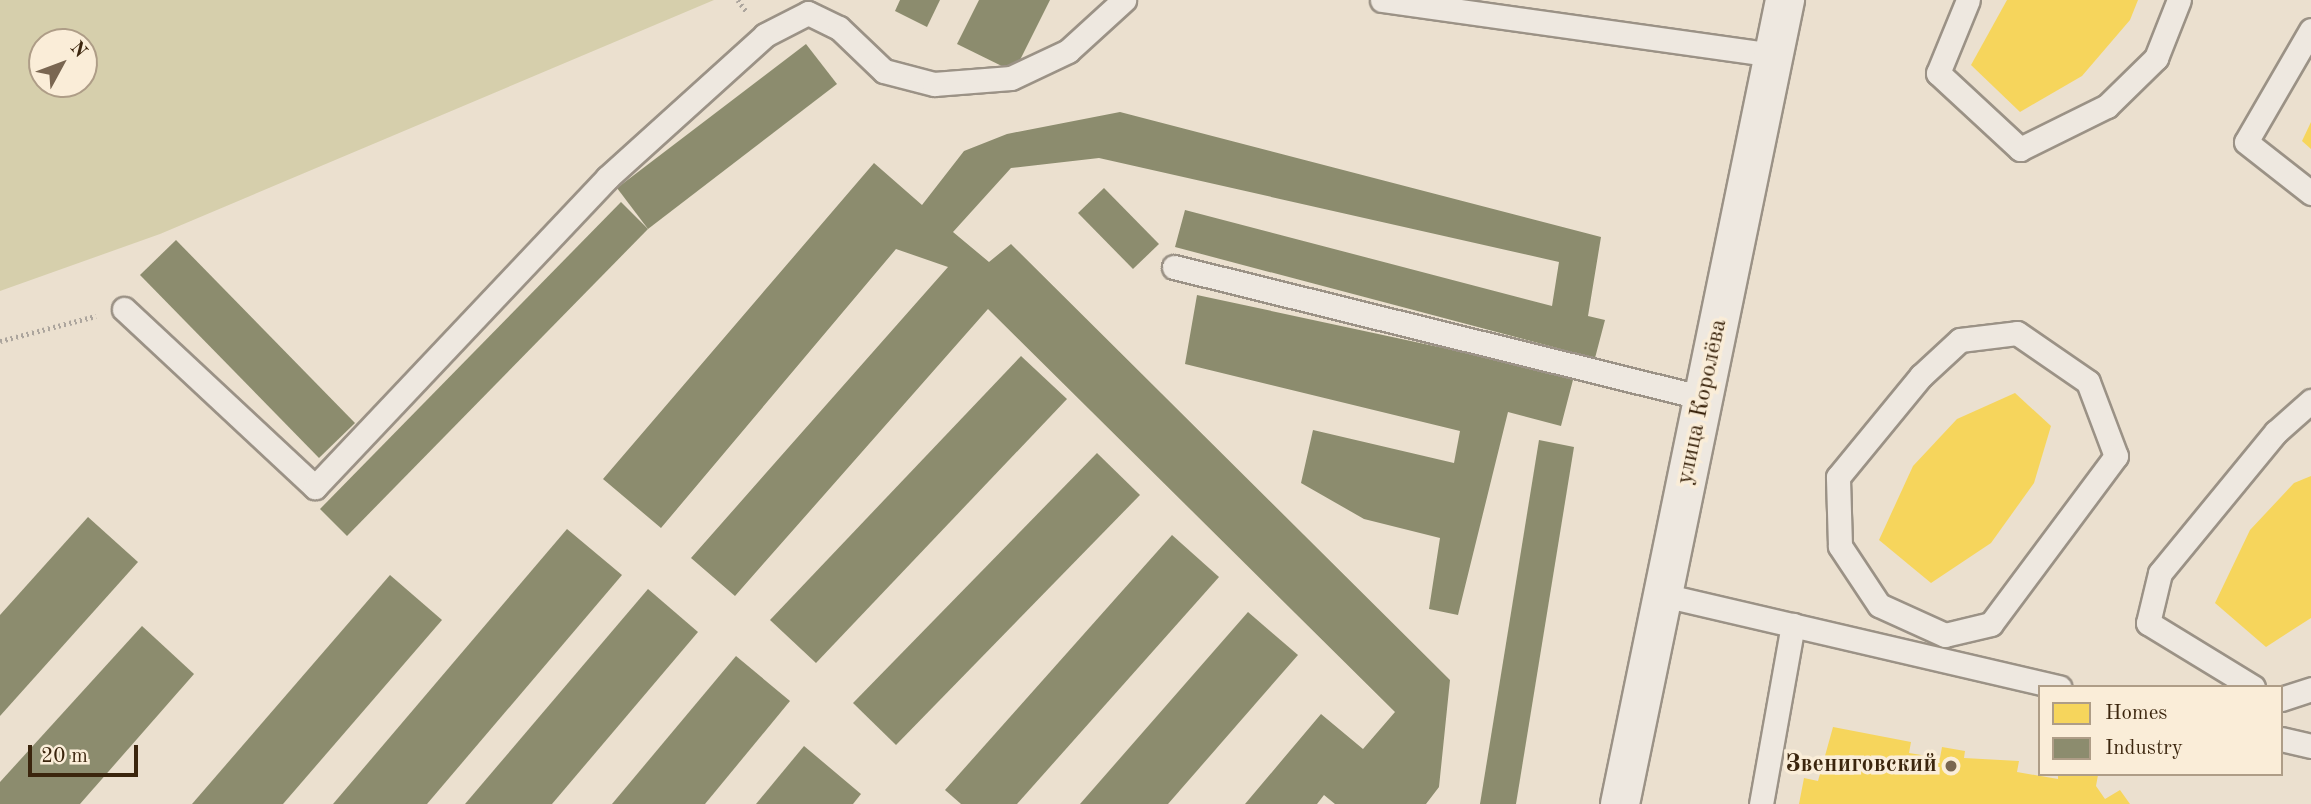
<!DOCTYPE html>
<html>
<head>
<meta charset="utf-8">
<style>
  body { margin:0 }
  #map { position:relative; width:2311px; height:804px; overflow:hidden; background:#ebe0cf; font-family:"Old Standard TT",serif }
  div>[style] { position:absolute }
  .green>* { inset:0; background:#d6cfac }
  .homes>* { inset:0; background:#f6d55c }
  .industry>* { inset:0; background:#8c8c6e }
  .path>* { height:4.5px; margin-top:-2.25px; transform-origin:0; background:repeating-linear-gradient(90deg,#aca59d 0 2px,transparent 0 5.5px) }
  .roads { filter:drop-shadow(2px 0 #9b9286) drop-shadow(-2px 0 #9b9286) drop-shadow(0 2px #9b9286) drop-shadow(0 -2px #9b9286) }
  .lane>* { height:23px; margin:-11.5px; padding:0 11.5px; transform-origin:11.5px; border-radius:11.5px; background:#eee8e0 }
  .secondary>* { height:38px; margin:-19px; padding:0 19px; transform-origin:19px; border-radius:19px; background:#eee8e0 }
  .dots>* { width:19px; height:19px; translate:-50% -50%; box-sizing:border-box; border:4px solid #faedd8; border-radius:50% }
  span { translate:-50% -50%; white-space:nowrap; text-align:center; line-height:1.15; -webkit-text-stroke:7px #faedd8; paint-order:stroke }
  .street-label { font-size:24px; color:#3b250d }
  .poi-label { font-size:24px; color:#3b250d; font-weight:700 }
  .right { translate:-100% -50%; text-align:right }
  .legend { position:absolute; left:2038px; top:685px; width:245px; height:91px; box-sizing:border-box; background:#faedd8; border:2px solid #ae9d87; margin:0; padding:9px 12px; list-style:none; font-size:21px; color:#3b250d }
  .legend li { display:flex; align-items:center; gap:14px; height:35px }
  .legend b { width:35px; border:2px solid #ae9d87 }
  .north { position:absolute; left:28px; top:28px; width:70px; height:70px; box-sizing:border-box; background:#faedd8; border:2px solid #ae9d87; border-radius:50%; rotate:49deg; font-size:19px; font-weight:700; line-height:28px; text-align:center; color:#3b250d }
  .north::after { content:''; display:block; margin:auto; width:24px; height:32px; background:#796651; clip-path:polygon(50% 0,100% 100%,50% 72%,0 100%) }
  .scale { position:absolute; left:28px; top:745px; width:110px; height:32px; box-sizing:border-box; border:4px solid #3b250d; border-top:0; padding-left:9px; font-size:21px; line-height:24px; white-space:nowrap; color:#3b250d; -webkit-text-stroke:5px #faedd8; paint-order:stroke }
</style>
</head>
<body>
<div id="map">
  <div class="green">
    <i style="clip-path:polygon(evenodd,0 0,714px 0,160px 234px,0 291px,0 0,42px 42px,84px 42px,84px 84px,42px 84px,42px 42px)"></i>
  </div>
  <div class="homes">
    <i style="clip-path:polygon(2007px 0,2138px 0,2130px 20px,2082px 76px,2020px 112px,1971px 65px)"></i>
    <i style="clip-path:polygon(2311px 122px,2311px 149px,2302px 141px)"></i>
    <i style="clip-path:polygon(2015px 393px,2051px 426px,2034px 483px,1991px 543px,1931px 583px,1879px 540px,1913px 466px,1957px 419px)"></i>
    <i style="clip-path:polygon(2311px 476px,2311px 618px,2266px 647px,2215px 603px,2250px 530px,2294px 483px)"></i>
    <i style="clip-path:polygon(1833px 727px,1911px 742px,1909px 753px,1940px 758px,1942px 747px,1965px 751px,1964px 758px,2019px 761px,2017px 772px,2058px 779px,2058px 774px,2098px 775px,2096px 786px,2105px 799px,2120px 790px,2130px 804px,1799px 804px,1804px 778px,1818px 781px)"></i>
  </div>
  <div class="industry">
    <i style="clip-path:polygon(900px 0,940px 0,927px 27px,895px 11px)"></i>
    <i style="clip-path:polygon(979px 0,1050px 0,1014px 72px,957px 44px)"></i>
    <i style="clip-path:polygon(806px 44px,837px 84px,648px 229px,617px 188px)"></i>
    <i style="clip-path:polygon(1120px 112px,1601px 237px,1588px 316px,1605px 320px,1595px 358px,1175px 247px,1185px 210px,1552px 306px,1559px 262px,1099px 158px,1011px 168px,953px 232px,989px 262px,1011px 244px,1450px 680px,1439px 787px,1426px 804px,1335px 804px,1324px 795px,1317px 804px,1245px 804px,1321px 714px,1363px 749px,1395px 712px,988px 309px,735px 596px,691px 558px,948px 267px,896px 249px,661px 528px,603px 479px,874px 163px,922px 205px,964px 151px,1007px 134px)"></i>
    <i style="clip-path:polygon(1104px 188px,1159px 244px,1133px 269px,1078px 213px)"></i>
    <i style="clip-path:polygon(621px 202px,648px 229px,347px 536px,320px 509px)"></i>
    <i style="clip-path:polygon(176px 240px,355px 423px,319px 458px,140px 275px)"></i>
    <i style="clip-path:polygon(1197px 295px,1574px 376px,1561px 426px,1508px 412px,1458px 615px,1429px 609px,1440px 538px,1364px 519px,1301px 483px,1313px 430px,1454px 463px,1460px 431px,1185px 364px)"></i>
    <i style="clip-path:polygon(1021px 356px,1067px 399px,816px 663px,770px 620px)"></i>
    <i style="clip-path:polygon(1539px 440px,1574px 447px,1516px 804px,1480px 804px)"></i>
    <i style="clip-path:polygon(1097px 453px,1140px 495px,896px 745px,853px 703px)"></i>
    <i style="clip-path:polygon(88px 517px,138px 562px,0 716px,0 615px)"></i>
    <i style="clip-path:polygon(567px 529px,622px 575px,427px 804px,333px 804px)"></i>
    <i style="clip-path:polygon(1172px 535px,1219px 577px,1017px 804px,961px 804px,945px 790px)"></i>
    <i style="clip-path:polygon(390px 575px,442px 620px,283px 804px,192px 804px)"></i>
    <i style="clip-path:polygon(648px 589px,698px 632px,552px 804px,465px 804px)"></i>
    <i style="clip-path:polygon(1248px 612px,1298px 655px,1168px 804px,1080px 804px)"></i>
    <i style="clip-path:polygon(142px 626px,194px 674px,80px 804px,0 804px,0 782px)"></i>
    <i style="clip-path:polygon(736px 656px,790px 701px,705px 804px,612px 804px)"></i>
    <i style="clip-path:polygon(804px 746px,861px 794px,853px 804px,756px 804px)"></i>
  </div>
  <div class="path">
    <i style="left:738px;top:0;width:15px;rotate:53deg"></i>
    <i style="left:0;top:341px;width:99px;rotate:-14.6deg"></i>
  </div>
  <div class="roads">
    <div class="lane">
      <i style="left:1382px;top:0;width:396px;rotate:8deg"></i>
      <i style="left:1968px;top:0;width:79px;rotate:112.3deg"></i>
      <i style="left:1938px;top:73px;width:112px;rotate:42.8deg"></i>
      <i style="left:2020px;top:149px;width:97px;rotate:-26.3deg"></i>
      <i style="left:2107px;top:106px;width:69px;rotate:-44.4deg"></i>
      <i style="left:2156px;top:58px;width:62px;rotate:-68.4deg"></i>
      <i style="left:2311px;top:30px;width:129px;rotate:120.1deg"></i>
      <i style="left:2246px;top:142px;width:83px;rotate:38.1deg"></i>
      <i style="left:1174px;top:267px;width:546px;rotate:13.88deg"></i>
      <i style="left:124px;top:309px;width:261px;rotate:43deg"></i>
      <i style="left:315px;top:487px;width:425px;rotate:-46.6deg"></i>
      <i style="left:607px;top:178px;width:213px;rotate:-42.1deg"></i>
      <i style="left:765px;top:35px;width:48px;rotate:-27.1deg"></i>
      <i style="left:808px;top:13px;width:34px;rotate:26deg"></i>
      <i style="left:839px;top:28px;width:62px;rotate:43.7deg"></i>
      <i style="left:884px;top:71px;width:52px;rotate:14.6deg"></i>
      <i style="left:934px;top:84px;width:77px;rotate:-4.5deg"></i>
      <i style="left:1011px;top:78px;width:63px;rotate:-25.3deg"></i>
      <i style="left:1068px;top:51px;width:76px;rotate:-42.3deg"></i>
      <i style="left:2017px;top:333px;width:86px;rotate:34.6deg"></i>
      <i style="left:2088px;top:382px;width:79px;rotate:69.3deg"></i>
      <i style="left:2116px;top:456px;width:209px;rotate:126.7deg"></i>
      <i style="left:1991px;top:624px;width:47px;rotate:166.6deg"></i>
      <i style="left:1945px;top:635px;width:72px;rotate:-155.6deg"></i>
      <i style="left:1879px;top:605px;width:71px;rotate:-123.5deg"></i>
      <i style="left:1840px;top:546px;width:69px;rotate:-91.7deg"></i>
      <i style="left:1838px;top:477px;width:131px;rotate:-50.6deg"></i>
      <i style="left:1921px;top:376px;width:53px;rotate:-42.7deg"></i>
      <i style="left:1960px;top:340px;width:57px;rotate:-7deg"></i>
      <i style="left:1663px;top:595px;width:407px;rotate:13.1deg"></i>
      <i style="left:2253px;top:687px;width:123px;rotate:-148.6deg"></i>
      <i style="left:2148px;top:623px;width:51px;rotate:-76.5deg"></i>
      <i style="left:2160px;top:573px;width:183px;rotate:-50.6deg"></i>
      <i style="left:2276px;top:432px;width:47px;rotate:-41.5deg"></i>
      <i style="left:2281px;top:699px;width:32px;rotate:-18deg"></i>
      <i style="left:2281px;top:739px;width:31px;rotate:13deg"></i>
      <i style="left:1761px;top:804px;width:182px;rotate:-79.9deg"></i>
    </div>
    <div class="secondary">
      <i style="left:1620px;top:804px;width:821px;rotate:-78.4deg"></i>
    </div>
  </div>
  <div class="dots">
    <i style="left:1951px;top:766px;background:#796651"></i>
  </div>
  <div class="street-label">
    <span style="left:1703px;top:402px;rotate:-78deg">улица Королёва</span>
  </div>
  <div class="poi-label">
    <span class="right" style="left:1937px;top:766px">Звениговский</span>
  </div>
  <ul class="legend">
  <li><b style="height:19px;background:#f6d55c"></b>Homes</li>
  <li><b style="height:19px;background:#8c8c6e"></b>Industry</li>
  </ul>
  <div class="north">N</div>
  <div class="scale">20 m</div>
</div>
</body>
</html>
